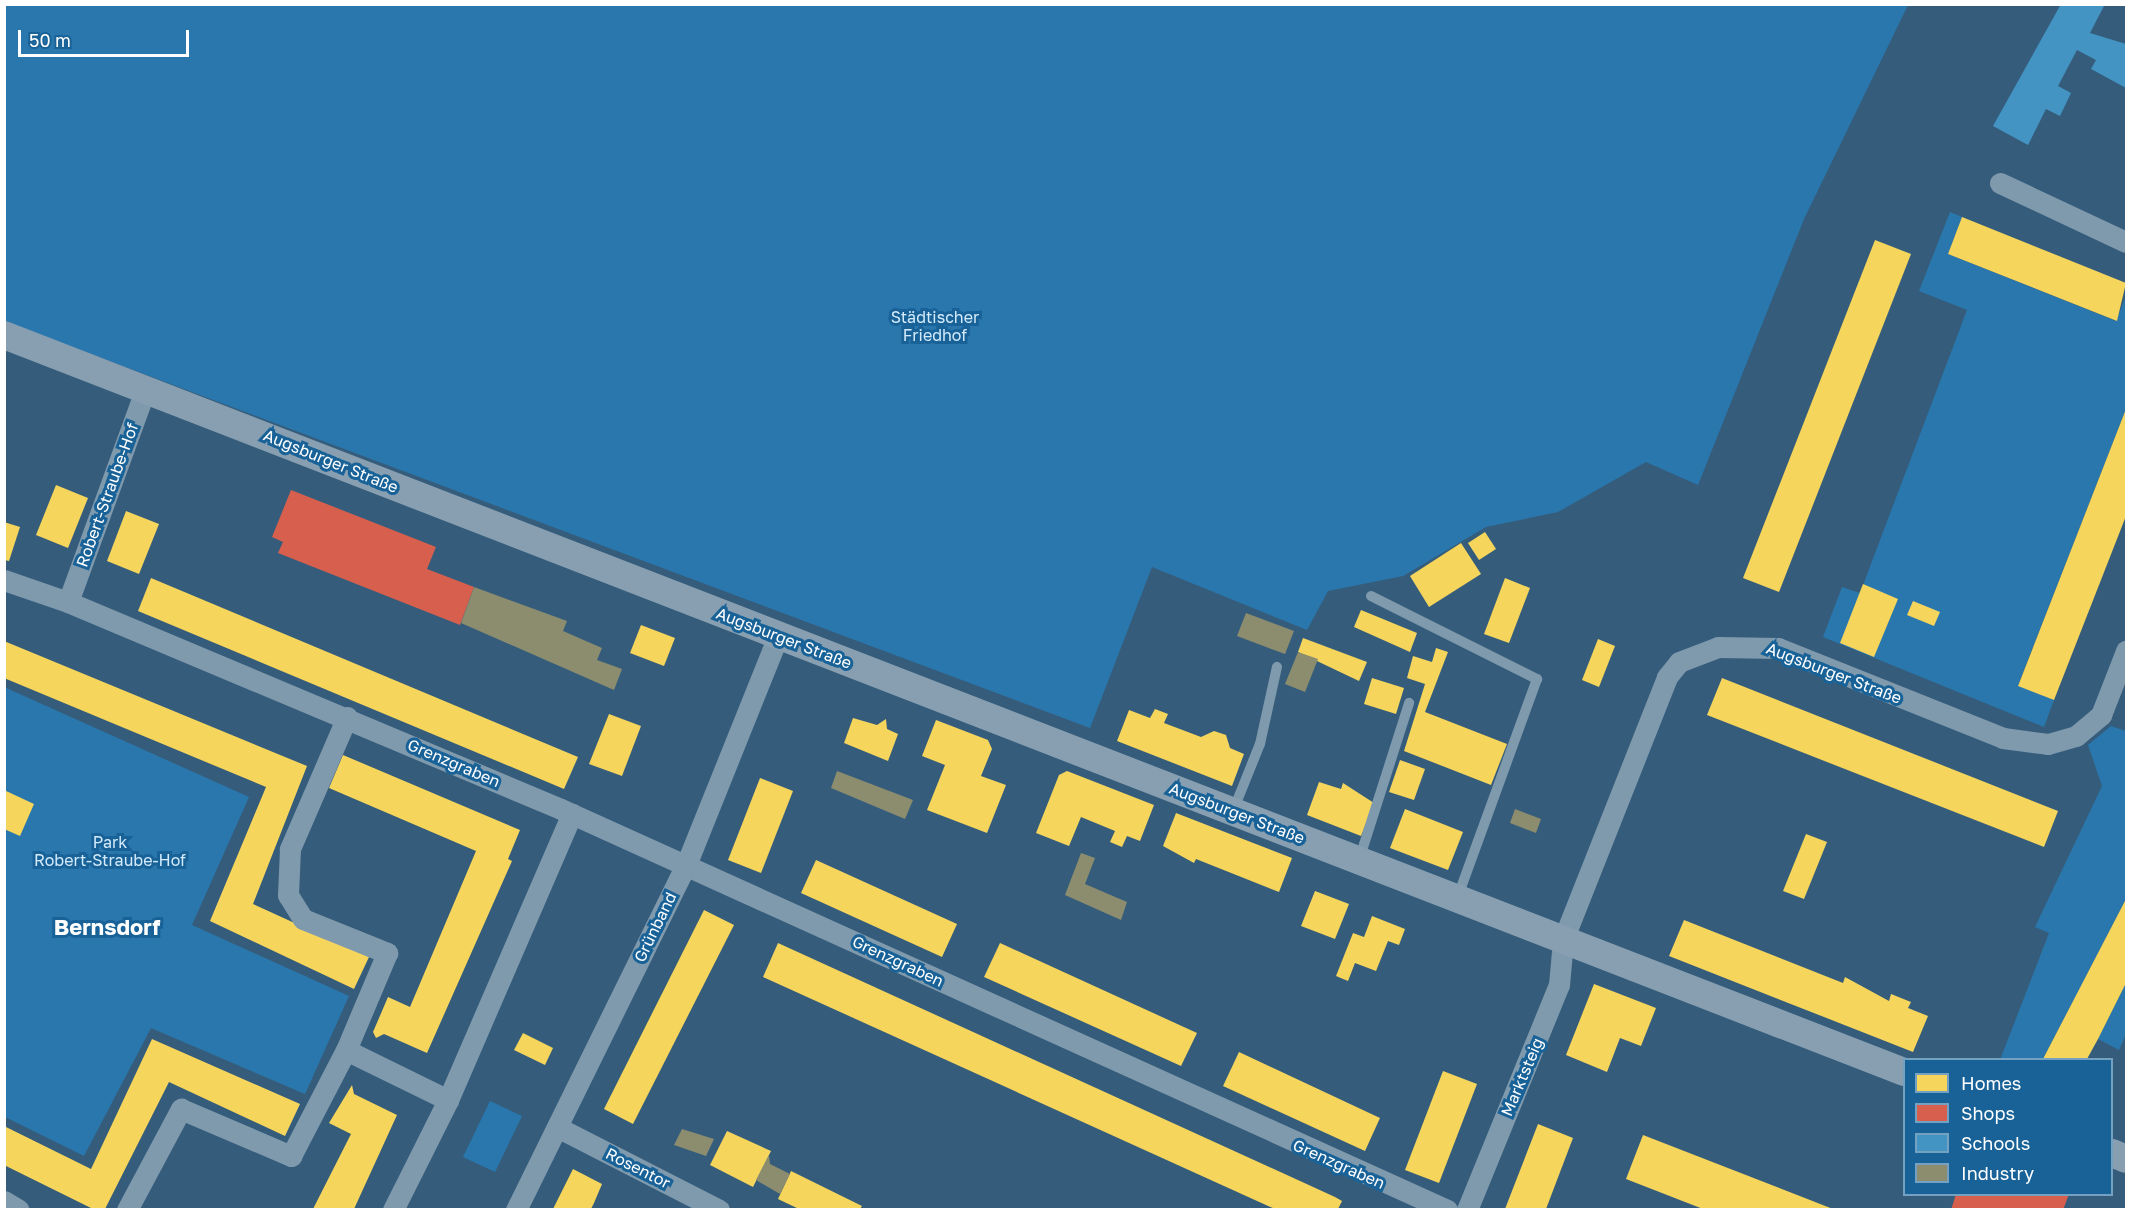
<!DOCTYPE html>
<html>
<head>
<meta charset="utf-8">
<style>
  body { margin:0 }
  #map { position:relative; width:2131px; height:1214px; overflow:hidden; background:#355d7b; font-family:"Golos Text",sans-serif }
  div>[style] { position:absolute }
  .green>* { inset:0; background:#2a77ad }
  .homes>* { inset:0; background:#f6d55c }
  .shops>* { inset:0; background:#d6604d }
  .schools>* { inset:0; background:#4393c3 }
  .industry>* { inset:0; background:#8c8c6e }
  .lane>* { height:10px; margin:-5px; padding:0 5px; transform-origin:5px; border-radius:5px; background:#7f99ad }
  .street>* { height:21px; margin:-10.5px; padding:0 10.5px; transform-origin:10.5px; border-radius:10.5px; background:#7f99ad }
  .secondary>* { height:28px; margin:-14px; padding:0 14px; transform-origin:14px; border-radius:14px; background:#879fb1 }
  span { translate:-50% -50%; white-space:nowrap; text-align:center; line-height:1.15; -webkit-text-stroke:6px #186298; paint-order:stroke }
  .park-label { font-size:16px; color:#d4ebfc }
  .street-label { font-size:16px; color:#fff }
  .district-label { font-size:22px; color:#fff; font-weight:700 }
  .frame { position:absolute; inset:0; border:6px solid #fff; pointer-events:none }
  .legend { position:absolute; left:1903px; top:1058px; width:210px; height:138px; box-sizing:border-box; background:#186298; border:2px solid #74a1c1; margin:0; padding:8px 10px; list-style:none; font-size:18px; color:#fff }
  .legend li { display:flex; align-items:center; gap:12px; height:30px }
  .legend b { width:30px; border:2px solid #74a1c1 }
  .scale { position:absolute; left:18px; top:30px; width:171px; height:27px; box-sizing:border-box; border:3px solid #fff; border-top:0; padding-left:8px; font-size:18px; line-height:21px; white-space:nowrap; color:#fff; -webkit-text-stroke:4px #186298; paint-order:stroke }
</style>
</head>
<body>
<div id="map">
  <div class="green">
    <i style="clip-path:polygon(4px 5px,1908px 5px,1804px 219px,1698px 485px,1646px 462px,1558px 512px,1486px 527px,1403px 576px,1328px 591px,1307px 630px,1152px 567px,1090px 728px,5px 322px)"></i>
    <i style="clip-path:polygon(1950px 212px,1962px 217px,1948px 254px,2116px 321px,2126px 296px,2126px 409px,2018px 685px,2054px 700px,2044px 727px,1823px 637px,1842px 587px,1860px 593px,1967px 310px,1919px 291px)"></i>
    <i style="clip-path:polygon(4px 687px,249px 797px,192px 925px,349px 996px,305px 1094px,151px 1028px,84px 1156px,5px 1117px)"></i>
    <i style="clip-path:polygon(2111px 726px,2126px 731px,2126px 899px,2043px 1059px,2000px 1060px,2049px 933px,2035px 927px,2102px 786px,2088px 745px)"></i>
    <i style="clip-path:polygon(2126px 983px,2126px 1034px,2119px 1050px,2098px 1039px)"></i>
    <i style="clip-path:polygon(490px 1101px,522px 1116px,495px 1172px,463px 1157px)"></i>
  </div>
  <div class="homes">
    <i style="clip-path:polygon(1962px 217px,2126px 283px,2117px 321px,1948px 254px)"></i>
    <i style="clip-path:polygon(1875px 240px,1911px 254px,1779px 592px,1743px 578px)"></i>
    <i style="clip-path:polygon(2126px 409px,2126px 516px,2054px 700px,2018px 686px)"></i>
    <i style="clip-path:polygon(56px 485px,88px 498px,68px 548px,36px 535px)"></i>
    <i style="clip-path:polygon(126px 511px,159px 524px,139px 574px,107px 561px)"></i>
    <i style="clip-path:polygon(4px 522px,20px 527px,9px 561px,4px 560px)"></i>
    <i style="clip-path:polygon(1485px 532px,1496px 549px,1479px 560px,1468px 543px)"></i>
    <i style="clip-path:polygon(1461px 543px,1481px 574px,1429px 607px,1410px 576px)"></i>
    <i style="clip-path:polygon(151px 578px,578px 757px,564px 789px,138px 611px)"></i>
    <i style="clip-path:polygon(1505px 578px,1530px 588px,1509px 643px,1484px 634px)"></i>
    <i style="clip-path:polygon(1863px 584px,1898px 599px,1874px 657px,1840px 643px)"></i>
    <i style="clip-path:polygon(1913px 601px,1940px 612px,1934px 626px,1907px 615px)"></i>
    <i style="clip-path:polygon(1361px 610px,1417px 633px,1410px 652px,1354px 627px)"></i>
    <i style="clip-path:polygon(641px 625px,675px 638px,664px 666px,630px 653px)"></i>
    <i style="clip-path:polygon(1303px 638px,1367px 662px,1359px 681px,1298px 652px)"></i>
    <i style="clip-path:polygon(1598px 639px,1615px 646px,1599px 687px,1582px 680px)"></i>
    <i style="clip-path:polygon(4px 641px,307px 766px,253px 904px,369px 957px,354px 989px,210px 921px,266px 787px,4px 678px)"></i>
    <i style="clip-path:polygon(1436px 648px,1448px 652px,1425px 712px,1507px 744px,1491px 785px,1404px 751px,1425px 684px,1407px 678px,1413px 656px,1432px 662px)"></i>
    <i style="clip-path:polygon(1372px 678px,1404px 688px,1396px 714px,1364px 704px)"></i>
    <i style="clip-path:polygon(1722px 678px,2058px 811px,2044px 847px,1707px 715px)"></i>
    <i style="clip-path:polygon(1155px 709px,1168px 714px,1164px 723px,1201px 737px,1214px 731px,1226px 735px,1230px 748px,1244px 754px,1232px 786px,1117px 741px,1129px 710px,1150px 718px)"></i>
    <i style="clip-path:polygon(609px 714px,641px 726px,622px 776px,589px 764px)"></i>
    <i style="clip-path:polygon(853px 718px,877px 725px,886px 719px,887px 729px,898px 734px,888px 761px,844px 743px)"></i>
    <i style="clip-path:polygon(936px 720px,988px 740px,992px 749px,981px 776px,1006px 785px,987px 833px,927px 810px,945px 765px,922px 756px)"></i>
    <i style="clip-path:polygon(343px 755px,520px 830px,508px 859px,512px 861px,427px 1053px,384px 1034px,376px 1038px,373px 1032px,388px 997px,410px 1007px,476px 851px,329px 788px)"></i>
    <i style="clip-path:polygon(1400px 760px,1425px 769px,1414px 800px,1389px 792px)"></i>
    <i style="clip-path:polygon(1067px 771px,1154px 805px,1140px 841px,1127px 836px,1122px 847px,1110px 842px,1115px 831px,1081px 817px,1069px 846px,1036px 833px,1059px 775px)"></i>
    <i style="clip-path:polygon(760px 778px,793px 791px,761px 873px,728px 860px)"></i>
    <i style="clip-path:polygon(1319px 782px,1341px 789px,1343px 783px,1374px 803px,1361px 836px,1307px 815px)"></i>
    <i style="clip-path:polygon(4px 790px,34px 804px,20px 836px,4px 829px)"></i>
    <i style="clip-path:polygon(1405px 809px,1463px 832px,1448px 870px,1390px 848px)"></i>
    <i style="clip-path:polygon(1176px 813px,1292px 858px,1279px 892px,1196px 859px,1194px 863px,1163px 846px)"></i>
    <i style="clip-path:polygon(1806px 834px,1827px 842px,1804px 899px,1783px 891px)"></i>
    <i style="clip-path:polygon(816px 860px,957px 924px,942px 957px,801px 893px)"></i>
    <i style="clip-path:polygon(1315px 891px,1349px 904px,1335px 939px,1301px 926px)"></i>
    <i style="clip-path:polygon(2126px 899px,2126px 983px,2098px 1039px,2087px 1059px,2043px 1059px)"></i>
    <i style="clip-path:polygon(704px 910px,734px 925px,633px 1124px,604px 1109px)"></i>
    <i style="clip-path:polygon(1372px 916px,1405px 929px,1399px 945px,1388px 941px,1376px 971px,1355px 963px,1348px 981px,1336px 976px,1353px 933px,1364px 937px)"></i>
    <i style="clip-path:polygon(1684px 920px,1843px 983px,1845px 977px,1889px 1001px,1891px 994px,1911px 1002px,1908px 1008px,1928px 1016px,1913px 1052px,1669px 956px)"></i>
    <i style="clip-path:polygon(778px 943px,1335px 1197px,1342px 1201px,1338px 1209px,1275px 1209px,763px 977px)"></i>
    <i style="clip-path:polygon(1000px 943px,1197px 1033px,1181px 1066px,984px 977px)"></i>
    <i style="clip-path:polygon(1594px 984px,1656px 1008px,1641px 1046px,1620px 1038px,1607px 1072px,1566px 1055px)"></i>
    <i style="clip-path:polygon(523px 1033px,553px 1048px,545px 1065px,514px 1050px)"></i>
    <i style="clip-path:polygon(152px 1039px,300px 1104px,285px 1136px,169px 1082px,105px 1209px,93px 1209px,4px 1165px,4px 1126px,91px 1169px)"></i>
    <i style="clip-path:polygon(1239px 1052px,1380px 1118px,1365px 1151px,1223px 1086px)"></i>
    <i style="clip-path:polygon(1443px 1071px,1477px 1084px,1439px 1183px,1405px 1170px)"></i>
    <i style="clip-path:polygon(352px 1085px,354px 1094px,397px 1115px,354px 1209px,313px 1209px,351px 1134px,329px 1123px)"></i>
    <i style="clip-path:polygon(1538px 1124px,1573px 1138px,1546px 1209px,1505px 1209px)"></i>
    <i style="clip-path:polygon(727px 1131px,771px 1151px,753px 1187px,710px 1165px)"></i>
    <i style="clip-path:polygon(1643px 1135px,1833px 1209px,1703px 1209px,1626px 1179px)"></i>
    <i style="clip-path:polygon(573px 1169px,602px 1184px,594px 1203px,591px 1209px,553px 1209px)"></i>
    <i style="clip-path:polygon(791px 1171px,862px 1206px,860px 1209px,799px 1209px,778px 1199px)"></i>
  </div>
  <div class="shops">
    <i style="clip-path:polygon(291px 490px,436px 547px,427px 569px,474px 587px,460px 625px,278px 553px,283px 542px,272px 537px)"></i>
    <i style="clip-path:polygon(1956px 1194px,2069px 1194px,2063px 1210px,1951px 1210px)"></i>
  </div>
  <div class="schools">
    <i style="clip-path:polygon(2061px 4px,2105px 4px,2090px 33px,2126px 44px,2126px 88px,2091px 69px,2096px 60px,2077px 50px,2058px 86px,2071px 93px,2060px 116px,2046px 109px,2028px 145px,1993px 126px)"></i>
  </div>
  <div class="industry">
    <i style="clip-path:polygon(474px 587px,567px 621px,563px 631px,602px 648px,597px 660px,622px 669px,614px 690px,461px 623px)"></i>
    <i style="clip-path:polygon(1246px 613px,1294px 631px,1285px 654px,1237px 636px)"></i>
    <i style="clip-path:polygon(1298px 652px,1318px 659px,1305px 692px,1285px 684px)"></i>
    <i style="clip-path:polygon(837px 771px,913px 800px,905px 819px,831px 788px)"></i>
    <i style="clip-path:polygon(1515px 809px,1541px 819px,1536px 833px,1510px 823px)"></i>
    <i style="clip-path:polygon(1081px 853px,1095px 858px,1085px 884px,1127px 902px,1121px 920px,1065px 895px)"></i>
    <i style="clip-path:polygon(682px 1129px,714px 1139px,706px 1156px,674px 1145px)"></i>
    <i style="clip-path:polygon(769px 1155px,770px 1164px,790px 1174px,780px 1194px,756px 1180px)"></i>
  </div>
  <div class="lane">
    <i style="left:1371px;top:596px;width:186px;rotate:26.6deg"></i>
    <i style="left:1537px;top:679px;width:231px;rotate:110deg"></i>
    <i style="left:1233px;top:811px;width:72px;rotate:-68.1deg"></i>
    <i style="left:1260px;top:744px;width:79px;rotate:-77.6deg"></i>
    <i style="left:1359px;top:860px;width:165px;rotate:-72.3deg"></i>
  </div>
  <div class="street">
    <i style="left:2000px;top:183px;width:139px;rotate:25.1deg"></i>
    <i style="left:4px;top:580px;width:68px;rotate:19deg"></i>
    <i style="left:68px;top:602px;width:535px;rotate:22.78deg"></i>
    <i style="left:561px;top:809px;width:973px;rotate:24.35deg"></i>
    <i style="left:68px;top:602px;width:228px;rotate:-70deg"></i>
    <i style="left:347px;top:717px;width:144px;rotate:113.4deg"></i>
    <i style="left:290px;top:849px;width:46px;rotate:92.5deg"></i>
    <i style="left:288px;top:895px;width:28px;rotate:58deg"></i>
    <i style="left:303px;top:919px;width:91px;rotate:22deg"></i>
    <i style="left:387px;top:953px;width:105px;rotate:112.9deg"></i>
    <i style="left:346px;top:1050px;width:114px;rotate:26.1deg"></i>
    <i style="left:557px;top:1127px;width:182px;rotate:27.1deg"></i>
    <i style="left:4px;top:1201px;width:17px;rotate:31deg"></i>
    <i style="left:127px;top:1210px;width:115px;rotate:-61.9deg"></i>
    <i style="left:181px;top:1109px;width:120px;rotate:23.1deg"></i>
    <i style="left:291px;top:1156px;width:119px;rotate:-62.6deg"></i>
    <i style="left:393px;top:1210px;width:123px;rotate:-63.4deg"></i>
    <i style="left:448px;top:1100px;width:312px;rotate:-66.6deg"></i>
    <i style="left:516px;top:1210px;width:385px;rotate:-63.8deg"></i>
    <i style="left:686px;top:865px;width:247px;rotate:-68.1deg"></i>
    <i style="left:1467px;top:1210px;width:243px;rotate:-67.8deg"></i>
    <i style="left:1559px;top:985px;width:45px;rotate:-84.9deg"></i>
    <i style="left:1563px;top:940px;width:283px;rotate:-68.4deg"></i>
    <i style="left:1667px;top:677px;width:19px;rotate:-51deg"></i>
    <i style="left:1679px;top:662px;width:42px;rotate:-21deg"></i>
    <i style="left:1718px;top:647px;width:60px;rotate:1deg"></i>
    <i style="left:1778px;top:648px;width:242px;rotate:21.8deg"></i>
    <i style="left:2003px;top:738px;width:45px;rotate:7.6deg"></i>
    <i style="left:2048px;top:744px;width:29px;rotate:-16deg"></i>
    <i style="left:2076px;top:736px;width:33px;rotate:-40deg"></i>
    <i style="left:2101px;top:715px;width:69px;rotate:-68.7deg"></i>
  </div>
  <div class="secondary">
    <i style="left:4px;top:335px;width:2038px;rotate:21.2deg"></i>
    <i style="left:2112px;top:1153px;width:15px;rotate:23deg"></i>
  </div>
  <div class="park-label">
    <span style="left:935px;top:326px">Städtischer<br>Friedhof</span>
    <span style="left:110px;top:851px">Park<br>Robert-Straube-Hof</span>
  </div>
  <div class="street-label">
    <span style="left:331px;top:461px;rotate:22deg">Augsburger Straße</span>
    <span style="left:107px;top:495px;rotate:-70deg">Robert-Straube-Hof</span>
    <span style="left:784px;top:638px;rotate:21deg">Augsburger Straße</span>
    <span style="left:1834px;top:673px;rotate:21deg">Augsburger Straße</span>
    <span style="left:454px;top:763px;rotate:23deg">Grenzgraben</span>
    <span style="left:1237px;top:813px;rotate:21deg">Augsburger Straße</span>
    <span style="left:655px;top:927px;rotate:-64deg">Grünband</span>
    <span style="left:898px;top:961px;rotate:25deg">Grenzgraben</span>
    <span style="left:1522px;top:1077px;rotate:-67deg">Marktsteig</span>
    <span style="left:1339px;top:1164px;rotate:24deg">Grenzgraben</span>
    <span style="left:638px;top:1168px;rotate:27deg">Rosentor</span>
  </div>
  <div class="district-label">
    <span style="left:107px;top:927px">Bernsdorf</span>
  </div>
  <div class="frame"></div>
  <ul class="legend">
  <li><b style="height:16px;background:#f6d55c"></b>Homes</li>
  <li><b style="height:16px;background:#d6604d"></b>Shops</li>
  <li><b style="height:16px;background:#4393c3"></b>Schools</li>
  <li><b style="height:16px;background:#8c8c6e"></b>Industry</li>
  </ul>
  <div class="scale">50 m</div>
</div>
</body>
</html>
